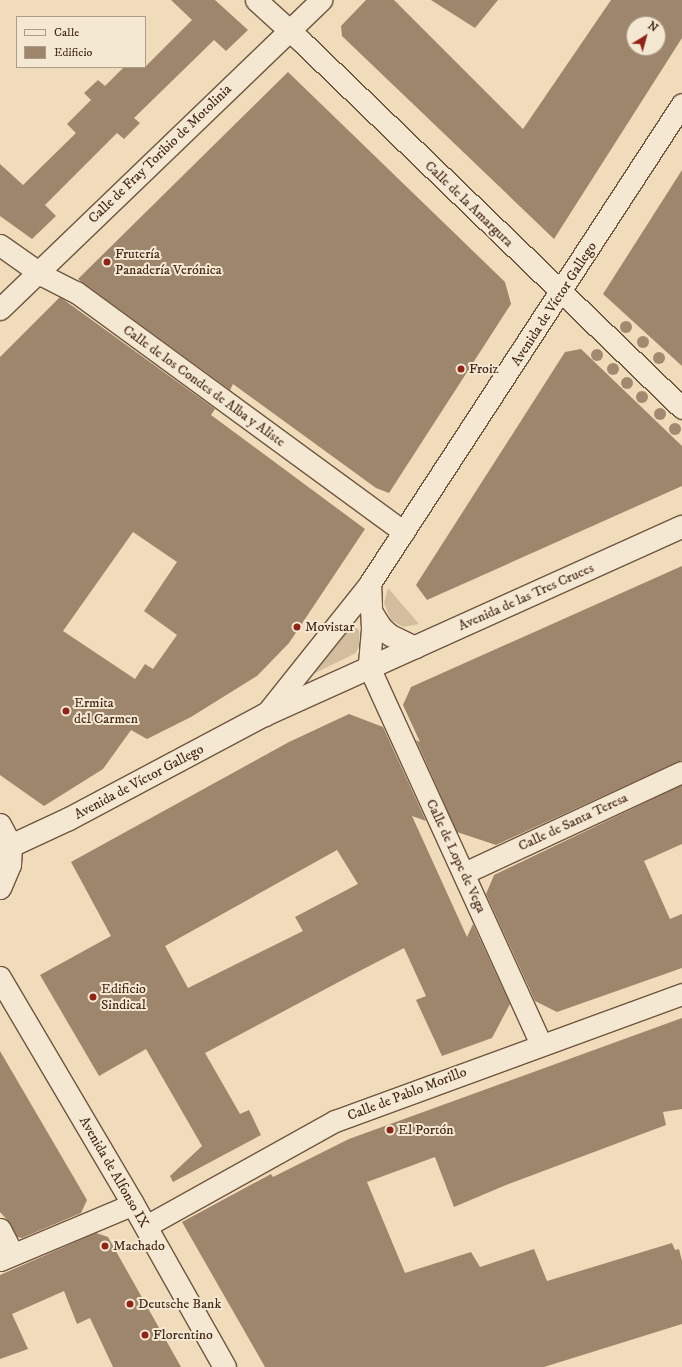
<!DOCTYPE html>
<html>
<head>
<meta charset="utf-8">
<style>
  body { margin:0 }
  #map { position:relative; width:682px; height:1367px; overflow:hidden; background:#f0dbbb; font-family:"IM FELL DW Pica",serif }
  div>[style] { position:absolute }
  .green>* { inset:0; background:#d3bd9f }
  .building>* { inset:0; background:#9d866c }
  .roads { filter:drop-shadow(1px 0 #6f563f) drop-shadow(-1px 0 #6f563f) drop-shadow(0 1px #6f563f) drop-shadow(0 -1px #6f563f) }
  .street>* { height:21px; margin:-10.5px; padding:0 10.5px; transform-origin:10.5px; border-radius:10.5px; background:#f5e8d3 }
  .secondary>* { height:22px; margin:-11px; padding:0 11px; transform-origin:11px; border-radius:11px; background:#f5e8d3 }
  .trees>* { width:12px; height:12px; margin:-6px; border-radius:50%; background:#a18a6f }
  .dots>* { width:11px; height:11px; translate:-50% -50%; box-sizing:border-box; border:2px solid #f5e8d3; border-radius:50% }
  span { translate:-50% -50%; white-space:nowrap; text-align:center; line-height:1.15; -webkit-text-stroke:4px #f5e8d3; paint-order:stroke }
  .street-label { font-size:14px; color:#442916 }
  .poi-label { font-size:14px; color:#442916 }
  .left { translate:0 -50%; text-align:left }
  .legend { position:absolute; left:16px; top:16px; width:130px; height:52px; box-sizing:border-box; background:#f5e8d3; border:1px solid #ae9c87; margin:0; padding:5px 7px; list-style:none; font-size:12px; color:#442916 }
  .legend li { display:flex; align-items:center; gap:8px; height:20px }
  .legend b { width:20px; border:1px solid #ae9c87 }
  .north { position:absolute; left:626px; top:16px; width:40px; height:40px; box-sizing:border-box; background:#f5e8d3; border:1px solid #ae9c87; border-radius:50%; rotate:37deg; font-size:11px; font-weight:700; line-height:16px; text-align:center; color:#442916 }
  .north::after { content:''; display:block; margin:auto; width:14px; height:18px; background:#8f2418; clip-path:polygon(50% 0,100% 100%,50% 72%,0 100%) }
</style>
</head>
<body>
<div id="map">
  <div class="green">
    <i style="clip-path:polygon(388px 588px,419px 624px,403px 627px,391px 620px,384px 603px)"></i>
    <i style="clip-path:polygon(348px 627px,355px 627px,359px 630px,360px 644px,356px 653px,311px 675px)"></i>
  </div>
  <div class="building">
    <i style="clip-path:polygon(171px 0,215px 0,248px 30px,226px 51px,214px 40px,134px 118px,140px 123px,124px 139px,117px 133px,45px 205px,56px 216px,32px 239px,0 216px,0 164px,23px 185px,76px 133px,67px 124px,91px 100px,84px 93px,98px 80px,105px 86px,124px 67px,145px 67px,192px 20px)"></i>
    <i style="clip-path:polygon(evenodd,366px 0,394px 0,523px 129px,611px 0,682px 0,682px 38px,554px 239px,342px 36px,341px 26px,366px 0,634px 24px,658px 24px,658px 48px,634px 48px,634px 24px)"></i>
    <i style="clip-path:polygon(431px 0,498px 0,475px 28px)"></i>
    <i style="clip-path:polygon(288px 72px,505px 282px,511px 304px,389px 493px,376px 488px,233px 384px,230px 390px,78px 279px)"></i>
    <i style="clip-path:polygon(682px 170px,682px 366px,603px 294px)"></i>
    <i style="clip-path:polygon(evenodd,60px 297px,215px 409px,211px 415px,365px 529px,289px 643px,257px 676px,191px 717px,147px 739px,131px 730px,103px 769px,44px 806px,0 775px,0 357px,60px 297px,133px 532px,177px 562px,144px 611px,177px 635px,153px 669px,145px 664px,135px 679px,63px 631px,133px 532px)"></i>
    <i style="clip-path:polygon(581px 349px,682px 446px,682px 486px,427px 600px,416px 585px,565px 352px)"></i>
    <i style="clip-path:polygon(682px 566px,682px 760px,496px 845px,457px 832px,416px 740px,420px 742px,403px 705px,411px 687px)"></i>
    <i style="clip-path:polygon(evenodd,349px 714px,383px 727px,426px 821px,412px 816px,467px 937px,473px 924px,510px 1004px,492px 1038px,442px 1056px,416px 1000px,426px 996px,404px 948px,350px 976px,205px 1053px,240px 1114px,249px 1110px,261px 1135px,173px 1182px,170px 1176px,202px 1146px,146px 1049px,99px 1076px,40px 975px,111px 936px,71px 862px,289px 742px,349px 714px,337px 850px,358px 884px,295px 917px,303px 931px,188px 988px,165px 946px,337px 850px)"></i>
    <i style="clip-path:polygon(682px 785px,682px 844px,644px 861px,670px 919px,682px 914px,682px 968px,557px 1012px,535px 1001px,486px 894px,494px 875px)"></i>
    <i style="clip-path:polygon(682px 1018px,682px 1109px,663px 1112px,666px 1125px,506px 1185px,454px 1207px,435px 1157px,367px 1182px,405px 1273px,471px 1252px,480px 1267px,534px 1249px,547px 1281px,672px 1243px,675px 1250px,679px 1249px,682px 1261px,682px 1324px,544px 1367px,265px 1367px,182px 1222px,271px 1174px,273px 1177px,349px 1139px)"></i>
    <i style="clip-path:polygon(0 1051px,87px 1200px,81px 1213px,22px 1238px,17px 1237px,10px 1223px,0 1212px)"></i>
    <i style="clip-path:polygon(96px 1233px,108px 1237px,181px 1367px,113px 1367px,90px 1318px,77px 1324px,64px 1291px,12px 1314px,28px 1349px,0 1359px,0 1275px)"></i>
  </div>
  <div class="roads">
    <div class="street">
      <i style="left:256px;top:0;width:61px;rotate:42.3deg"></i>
      <i style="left:301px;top:41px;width:529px;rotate:43.93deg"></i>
      <i style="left:0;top:245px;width:54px;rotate:35.2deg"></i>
      <i style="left:44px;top:276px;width:36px;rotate:27deg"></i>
      <i style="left:76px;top:292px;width:406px;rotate:36.2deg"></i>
      <i style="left:0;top:309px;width:446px;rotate:-43.9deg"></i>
      <i style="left:370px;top:583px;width:46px;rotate:87.5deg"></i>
      <i style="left:372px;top:629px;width:38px;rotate:95deg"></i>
      <i style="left:369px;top:667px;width:414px;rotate:65.5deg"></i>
      <i style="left:371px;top:611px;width:19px;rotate:58deg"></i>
      <i style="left:381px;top:627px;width:12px;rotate:42deg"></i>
      <i style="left:390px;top:635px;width:28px;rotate:26deg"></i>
      <i style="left:265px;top:715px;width:165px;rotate:-51.4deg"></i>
      <i style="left:368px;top:586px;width:575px;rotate:-56.92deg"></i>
      <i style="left:464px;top:873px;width:240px;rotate:-24.9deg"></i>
      <i style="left:146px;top:1226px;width:216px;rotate:-29.1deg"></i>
      <i style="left:335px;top:1121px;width:370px;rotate:-20.1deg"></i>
      <i style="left:0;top:1229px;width:28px;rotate:63deg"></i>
      <i style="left:0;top:1260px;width:144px;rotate:-22.8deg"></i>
    </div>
    <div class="secondary">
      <i style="left:0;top:825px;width:24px;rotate:62deg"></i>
      <i style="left:11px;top:846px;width:19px;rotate:93deg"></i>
      <i style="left:10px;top:865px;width:25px;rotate:113deg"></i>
      <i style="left:11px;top:846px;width:64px;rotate:-25deg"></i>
      <i style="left:69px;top:819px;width:222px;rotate:-28deg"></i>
      <i style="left:265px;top:715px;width:457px;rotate:-24.3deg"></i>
      <i style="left:0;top:978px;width:262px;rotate:59.5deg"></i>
      <i style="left:133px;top:1204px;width:187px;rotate:60.6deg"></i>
    </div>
  </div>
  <div class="trees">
    <i style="left:626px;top:327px"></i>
    <i style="left:643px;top:342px"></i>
    <i style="left:597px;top:355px"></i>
    <i style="left:659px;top:358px"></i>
    <i style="left:613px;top:369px"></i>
    <i style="left:627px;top:383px"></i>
    <i style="left:642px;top:397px"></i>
    <i style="left:660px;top:414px"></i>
    <i style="left:675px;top:429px"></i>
  </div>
  <div class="dots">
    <i style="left:107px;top:262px;background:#8f2418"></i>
    <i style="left:461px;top:369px;background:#8f2418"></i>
    <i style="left:297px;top:627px;background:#8f2418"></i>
    <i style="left:66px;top:711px;background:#8f2418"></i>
    <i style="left:93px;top:997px;background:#8f2418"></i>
    <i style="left:390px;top:1130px;background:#8f2418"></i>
    <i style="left:105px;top:1246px;background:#8f2418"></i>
    <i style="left:130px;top:1304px;background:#8f2418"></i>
    <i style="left:145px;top:1335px;background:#8f2418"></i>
  </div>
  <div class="street-label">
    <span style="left:160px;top:154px;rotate:-44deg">Calle de Fray Toribio de Motolinia</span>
    <span style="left:469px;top:204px;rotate:44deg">Calle de la Amargura</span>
    <span style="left:554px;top:304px;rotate:-57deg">Avenida de Víctor Gallego</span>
    <span style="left:204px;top:386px;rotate:36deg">Calle de los Condes de Alba y Aliste</span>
    <span style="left:526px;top:597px;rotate:-24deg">Avenida de las Tres Cruces</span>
    <span style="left:139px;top:782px;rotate:-28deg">Avenida de Víctor Gallego</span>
    <span style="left:573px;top:822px;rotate:-25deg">Calle de Santa Teresa</span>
    <span style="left:456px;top:856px;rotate:65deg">Calle de Lope de Vega</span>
    <span style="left:407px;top:1094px;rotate:-21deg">Calle de Pablo Morillo</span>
    <span style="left:114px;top:1172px;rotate:60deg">Avenida de Alfonso IX</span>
  </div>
  <div class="poi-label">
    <span class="left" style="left:115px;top:262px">Frutería<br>Panadería Verónica</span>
    <span class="left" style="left:469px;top:369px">Froiz</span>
    <span class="left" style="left:305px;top:627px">Movistar</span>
    <span class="left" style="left:74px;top:711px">Ermita<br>del Carmen</span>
    <span class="left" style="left:101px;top:997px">Edificio<br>Sindical</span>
    <span class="left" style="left:398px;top:1130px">El Portón</span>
    <span class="left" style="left:113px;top:1246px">Machado</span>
    <span class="left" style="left:138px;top:1304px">Deutsche Bank</span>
    <span class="left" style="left:153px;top:1335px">Florentino</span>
  </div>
  <ul class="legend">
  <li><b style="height:5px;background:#f5e8d3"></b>Calle</li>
  <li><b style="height:11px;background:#9d866c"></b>Edificio</li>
  </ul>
  <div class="north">N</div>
</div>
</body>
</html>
